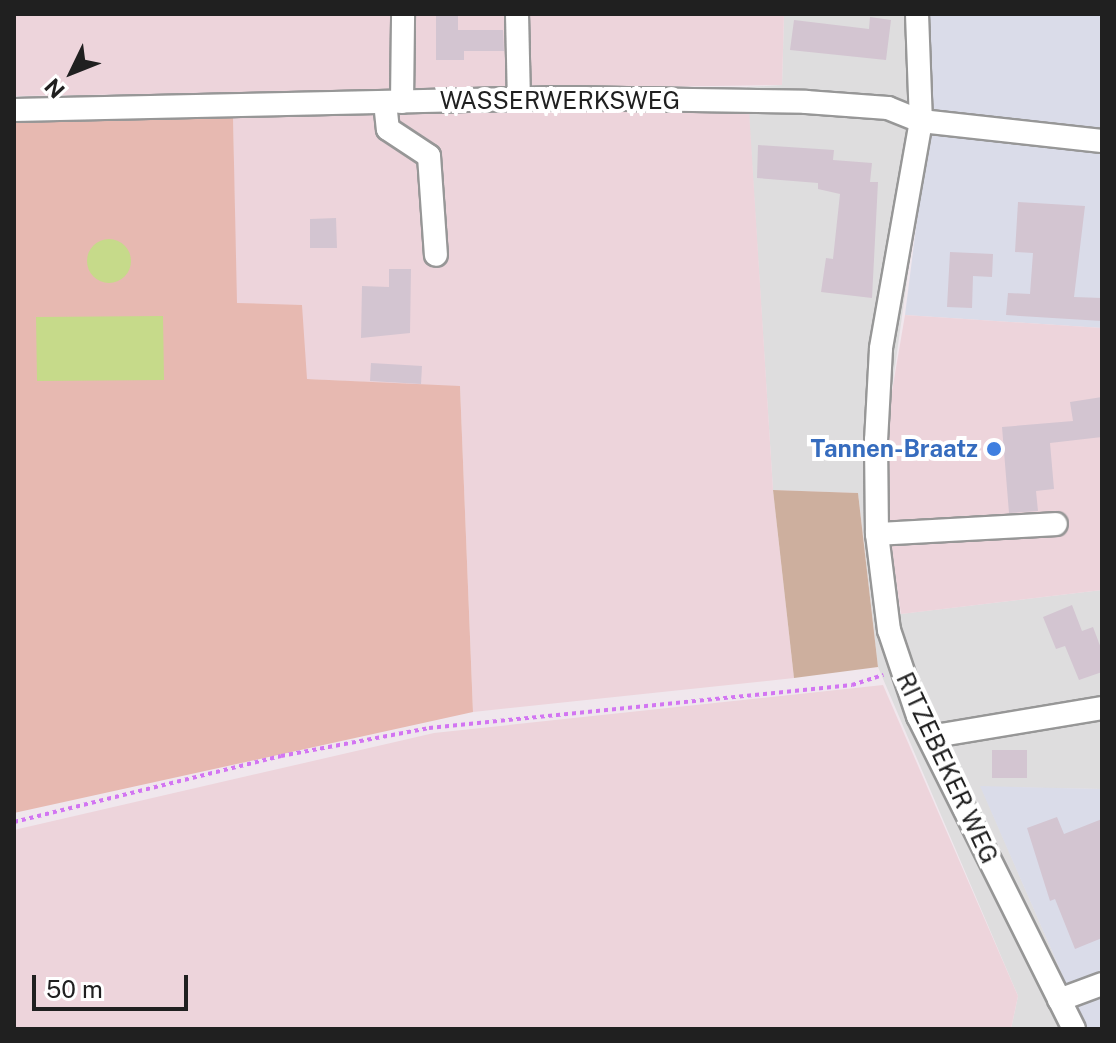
<!DOCTYPE html>
<html>
<head>
<meta charset="utf-8">
<style>
  body { margin:0 }
  #map { position:relative; width:1116px; height:1043px; overflow:hidden; background:#f0e7ed; font-family:"Public Sans",sans-serif }
  div>[style] { position:absolute }
  .residential>* { inset:0; background:#deddde }
  .industrial>* { inset:0; background:#dadce9 }
  .farmland>* { inset:0; background:#edd4db }
  .grass>* { inset:0; background:#e7b9b1 }
  .forest>* { inset:0; background:#cdaf9e }
  .pitch>* { inset:0; background:#c6da8a }
  .round { border-radius:50% }
  .building>* { inset:0; background:#d3c5d1 }
  .path>* { height:4px; margin-top:-2px; transform-origin:0; background:repeating-linear-gradient(90deg,#d276f2 0 4px,transparent 0 8px) }
  .roads { filter:drop-shadow(2px 0 #979797) drop-shadow(-2px 0 #979797) drop-shadow(0 2px #979797) drop-shadow(0 -2px #979797) }
  .minor>* { height:22px; margin:-11px; padding:0 11px; transform-origin:11px; border-radius:11px; background:#fff }
  .dots>* { width:22px; height:22px; translate:-50% -50%; box-sizing:border-box; border:4px solid #fff; border-radius:50% }
  span { translate:-50% -50%; white-space:nowrap; text-align:center; line-height:1.15; -webkit-text-stroke:8px #fff; paint-order:stroke }
  .street-label { font-size:24px; color:#202020 }
  .shop-label { font-size:24px; color:#366cbe; font-weight:700 }
  .right { translate:-100% -50%; text-align:right }
  .frame { position:absolute; inset:0; border:16px solid #202020; pointer-events:none }
  .north { position:absolute; left:32px; top:32px; width:80px; height:80px; -webkit-text-stroke:6px #fff; paint-order:stroke; rotate:227deg; font-size:22px; font-weight:700; line-height:32px; text-align:center; color:#202020 }
  .north::after { content:''; display:block; margin:auto; width:28px; height:36px; background:#202020; clip-path:polygon(50% 0,100% 100%,50% 72%,0 100%) }
  .scale { position:absolute; left:32px; top:975px; width:156px; height:36px; box-sizing:border-box; border:4px solid #202020; border-top:0; padding-left:10px; font-size:24px; line-height:28px; white-space:nowrap; color:#202020; -webkit-text-stroke:6px #fff; paint-order:stroke }
</style>
</head>
<body>
<div id="map">
  <div class="residential">
    <i style="clip-path:polygon(784px 14px,928px 14px,933px 93px,890px 403px,884px 494px,900px 614px,1102px 590px,1102px 789px,981px 787px,1086px 1029px,1011px 1029px,1018px 996px,878px 667px,858px 493px,773px 490px,747px 87px,782px 85px)"></i>
  </div>
  <div class="industrial">
    <i style="clip-path:polygon(928px 14px,1102px 14px,1102px 328px,905px 315px,933px 93px)"></i>
    <i style="clip-path:polygon(980px 786px,1102px 789px,1102px 1029px,1086px 1029px)"></i>
  </div>
  <div class="farmland">
    <i style="clip-path:polygon(14px 14px,784px 14px,782px 85px,14px 96px)"></i>
    <i style="clip-path:polygon(749px 110px,773px 490px,794px 678px,473px 712px,460px 387px,307px 379px,236px 303px,233px 116px)"></i>
    <i style="clip-path:polygon(905px 315px,1102px 328px,1102px 590px,901px 614px,884px 494px,890px 403px)"></i>
    <i style="clip-path:polygon(883px 685px,1018px 996px,1011px 1029px,14px 1029px,14px 830px,434px 733px)"></i>
  </div>
  <div class="grass">
    <i style="clip-path:polygon(233px 116px,237px 303px,302px 305px,307px 379px,460px 386px,473px 712px,14px 813px,14px 122px)"></i>
  </div>
  <div class="forest">
    <i style="clip-path:polygon(773px 490px,858px 493px,878px 667px,794px 678px)"></i>
  </div>
  <div class="pitch">
    <i class="round" style="left:87px;top:239px;width:44px;height:44px"></i>
    <i style="clip-path:polygon(163px 316px,164px 380px,37px 381px,36px 317px)"></i>
  </div>
  <div class="building">
    <i style="clip-path:polygon(436px 14px,458px 14px,458px 30px,503px 30px,504px 51px,464px 51px,464px 60px,436px 60px)"></i>
    <i style="clip-path:polygon(870px 17px,891px 20px,886px 60px,790px 50px,794px 20px,869px 29px)"></i>
    <i style="clip-path:polygon(758px 145px,834px 150px,833px 160px,872px 163px,870px 182px,878px 182px,872px 298px,821px 292px,826px 258px,833px 259px,840px 194px,818px 189px,818px 183px,757px 178px)"></i>
    <i style="clip-path:polygon(1018px 202px,1085px 206px,1074px 297px,1102px 298px,1102px 321px,1006px 315px,1008px 293px,1030px 294px,1033px 253px,1015px 252px)"></i>
    <i style="clip-path:polygon(336px 218px,337px 248px,310px 248px,310px 219px)"></i>
    <i style="clip-path:polygon(950px 252px,993px 254px,992px 277px,973px 276px,972px 308px,947px 307px)"></i>
    <i style="clip-path:polygon(389px 269px,411px 269px,410px 333px,361px 338px,362px 286px,389px 287px)"></i>
    <i style="clip-path:polygon(371px 363px,422px 366px,421px 384px,370px 381px)"></i>
    <i style="clip-path:polygon(1102px 397px,1102px 437px,1050px 443px,1054px 489px,1036px 491px,1038px 511px,1009px 513px,1002px 427px,1073px 421px,1070px 402px)"></i>
    <i style="clip-path:polygon(1072px 605px,1082px 631px,1093px 627px,1102px 651px,1102px 672px,1079px 680px,1065px 646px,1056px 649px,1043px 617px)"></i>
    <i style="clip-path:polygon(992px 750px,1027px 750px,1027px 778px,992px 778px)"></i>
    <i style="clip-path:polygon(1057px 817px,1064px 834px,1102px 819px,1102px 938px,1075px 949px,1055px 899px,1050px 901px,1027px 828px)"></i>
  </div>
  <div class="path">
    <i style="left:14px;top:822px;width:275px;rotate:-13.9deg"></i>
    <i style="left:281px;top:756px;width:151px;rotate:-10.7deg"></i>
    <i style="left:429px;top:728px;width:425px;rotate:-5.8deg"></i>
    <i style="left:852px;top:685px;width:33px;rotate:-18deg"></i>
  </div>
  <div class="roads">
    <div class="minor">
      <i style="left:517px;top:14px;width:85px;rotate:88.7deg"></i>
      <i style="left:917px;top:14px;width:107px;rotate:87.9deg"></i>
      <i style="left:921px;top:121px;width:231px;rotate:100deg"></i>
      <i style="left:881px;top:349px;width:91px;rotate:93.1deg"></i>
      <i style="left:876px;top:440px;width:94px;rotate:89.4deg"></i>
      <i style="left:877px;top:534px;width:97px;rotate:82.9deg"></i>
      <i style="left:889px;top:630px;width:91px;rotate:71.4deg"></i>
      <i style="left:918px;top:716px;width:350px;rotate:63.5deg"></i>
      <i style="left:385px;top:102px;width:27px;rotate:84deg"></i>
      <i style="left:388px;top:129px;width:49px;rotate:33.4deg"></i>
      <i style="left:429px;top:156px;width:99px;rotate:86deg"></i>
      <i style="left:402px;top:102px;width:88px;rotate:-89.3deg"></i>
      <i style="left:14px;top:110px;width:549px;rotate:-1.25deg"></i>
      <i style="left:563px;top:98px;width:243px;rotate:0.9deg"></i>
      <i style="left:806px;top:102px;width:82px;rotate:4.2deg"></i>
      <i style="left:888px;top:108px;width:35px;rotate:22deg"></i>
      <i style="left:921px;top:121px;width:182px;rotate:6.3deg"></i>
      <i style="left:877px;top:534px;width:179px;rotate:-3.2deg"></i>
      <i style="left:929px;top:737px;width:175px;rotate:-9.5deg"></i>
      <i style="left:1059px;top:1000px;width:46px;rotate:-20.4deg"></i>
    </div>
  </div>
  <div class="dots">
    <i style="left:994px;top:449px;background:#3f7fe0"></i>
  </div>
  <div class="street-label">
    <span style="left:560px;top:101px">WASSERWERKSWEG</span>
    <span style="left:947px;top:768px;rotate:65deg">RITZEBEKER WEG</span>
  </div>
  <div class="shop-label">
    <span class="right" style="left:978px;top:449px">Tannen-Braatz</span>
  </div>
  <div class="frame"></div>
  <div class="north">N</div>
  <div class="scale">50 m</div>
</div>
</body>
</html>
